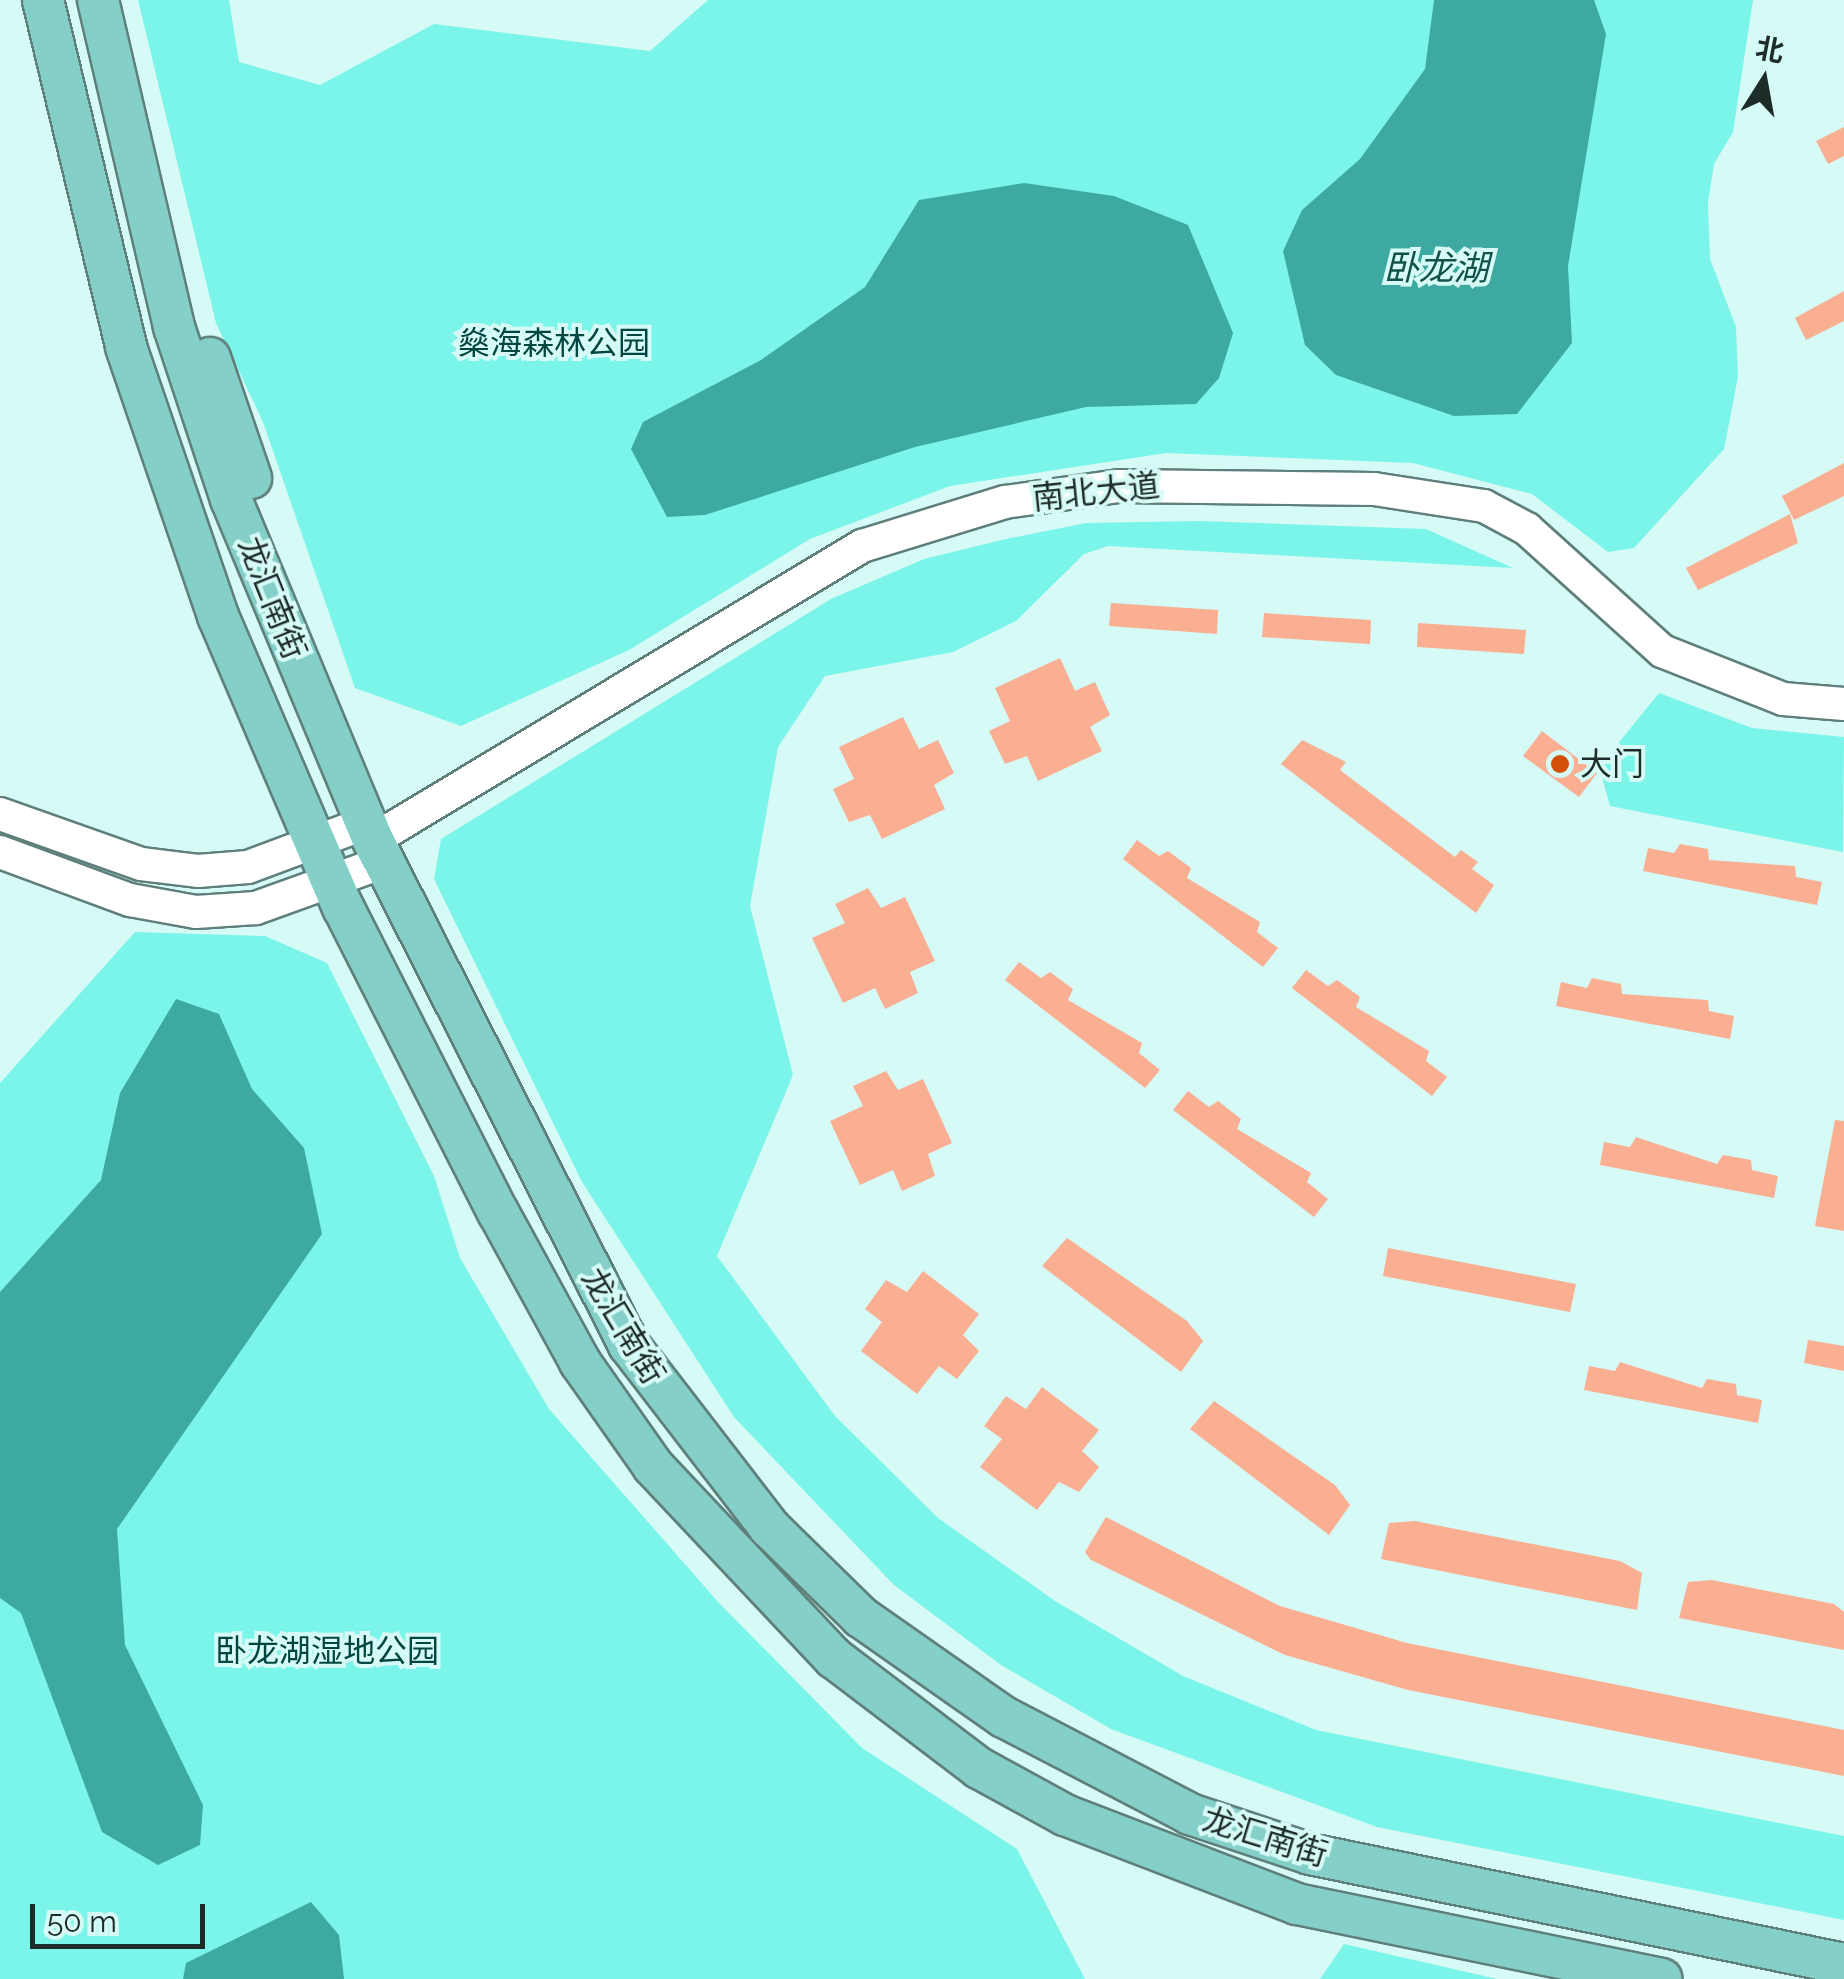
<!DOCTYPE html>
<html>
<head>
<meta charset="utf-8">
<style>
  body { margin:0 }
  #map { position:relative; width:1844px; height:1979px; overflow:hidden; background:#d6faf5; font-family:Raleway,"Noto Sans SC",sans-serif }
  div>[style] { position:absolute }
  .green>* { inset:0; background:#7bf5e9 }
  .water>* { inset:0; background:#3ea9a0 }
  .building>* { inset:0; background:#faae92 }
  .roads { filter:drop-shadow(2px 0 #5f7f7b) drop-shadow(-2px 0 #5f7f7b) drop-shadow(0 2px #5f7f7b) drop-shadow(0 -2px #5f7f7b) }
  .minor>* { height:32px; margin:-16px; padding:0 16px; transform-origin:16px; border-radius:16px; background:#fff }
  .major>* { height:40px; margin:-20px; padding:0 20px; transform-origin:20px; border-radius:20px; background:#85cfc9 }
  .dots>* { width:28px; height:28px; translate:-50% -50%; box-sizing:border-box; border:5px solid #d6faf5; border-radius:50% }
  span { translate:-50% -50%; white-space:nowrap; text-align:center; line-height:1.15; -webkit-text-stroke:8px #d6faf5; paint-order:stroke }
  .park-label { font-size:32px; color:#024641 }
  .street-label { font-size:32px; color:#1d2b29 }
  .poi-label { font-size:32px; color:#1d2b29 }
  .left { translate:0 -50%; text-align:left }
  .water-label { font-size:35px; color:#13514b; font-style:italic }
  .north { position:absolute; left:1714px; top:30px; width:100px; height:100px; -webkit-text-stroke:8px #d6faf5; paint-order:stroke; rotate:11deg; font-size:28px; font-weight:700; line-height:40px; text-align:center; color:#1d2b29 }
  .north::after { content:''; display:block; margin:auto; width:35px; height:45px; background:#1d2b29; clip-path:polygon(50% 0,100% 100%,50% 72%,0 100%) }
  .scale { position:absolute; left:30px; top:1904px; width:175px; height:45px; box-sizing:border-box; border:5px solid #1d2b29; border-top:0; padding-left:12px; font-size:30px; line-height:35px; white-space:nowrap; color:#1d2b29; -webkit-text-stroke:8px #d6faf5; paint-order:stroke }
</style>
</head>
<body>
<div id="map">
  <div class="green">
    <i style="clip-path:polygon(138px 0,229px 0,239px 62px,320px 85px,434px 24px,650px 51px,708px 0,1753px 0,1733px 132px,1714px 164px,1708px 202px,1710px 259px,1736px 327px,1738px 377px,1724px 449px,1634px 548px,1608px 552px,1532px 494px,1413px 463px,1166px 453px,950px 486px,810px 539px,629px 650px,461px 726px,355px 688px,263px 422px,216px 323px)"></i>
    <i style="clip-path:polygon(1199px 521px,1426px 529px,1513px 568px,1108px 546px,1084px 554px,1016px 621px,953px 652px,825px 676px,778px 747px,750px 906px,793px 1075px,717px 1256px,835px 1416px,938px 1518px,1055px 1601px,1183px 1676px,1316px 1730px,1844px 1836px,1844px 1920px,1377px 1827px,1111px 1729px,1001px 1665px,894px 1585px,734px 1417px,582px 1182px,434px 879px,441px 839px,831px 599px,924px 559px,1006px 539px,1086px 523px)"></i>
    <i style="clip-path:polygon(1659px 693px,1752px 728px,1844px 737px,1843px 852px,1610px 806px,1599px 767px)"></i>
    <i style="clip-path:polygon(135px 932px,265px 936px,327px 963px,434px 1176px,460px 1258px,549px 1409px,719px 1603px,862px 1748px,1017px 1849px,1085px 1979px,0 1979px,0 1083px)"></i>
    <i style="clip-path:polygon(1344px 1944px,1497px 1979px,1320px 1979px)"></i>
  </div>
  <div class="water">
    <i style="clip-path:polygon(1434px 0,1594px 0,1606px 34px,1568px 266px,1572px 343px,1517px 414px,1454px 416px,1336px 375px,1305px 345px,1283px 251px,1302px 210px,1360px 159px,1425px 69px)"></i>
    <i style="clip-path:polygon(1024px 183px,1114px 196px,1188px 225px,1233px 333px,1219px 378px,1196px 404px,1086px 407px,915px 447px,705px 515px,667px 517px,631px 449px,643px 422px,761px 360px,865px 287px,919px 200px)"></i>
    <i style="clip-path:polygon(176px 999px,219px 1014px,252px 1089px,304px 1148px,322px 1234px,117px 1529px,125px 1645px,203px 1805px,200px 1845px,158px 1865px,102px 1832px,21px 1613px,0 1598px,0 1292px,101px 1180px,120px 1093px)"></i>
    <i style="clip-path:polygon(311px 1902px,339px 1935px,344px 1979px,183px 1979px,186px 1963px)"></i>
  </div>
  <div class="building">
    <i style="clip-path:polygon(1844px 127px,1844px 156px,1828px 164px,1816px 141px)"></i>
    <i style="clip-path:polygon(1844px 291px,1844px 321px,1806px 340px,1795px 318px)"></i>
    <i style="clip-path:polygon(1844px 463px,1844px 496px,1794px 520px,1782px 496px)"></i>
    <i style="clip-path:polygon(1790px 514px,1798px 543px,1698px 590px,1686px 568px)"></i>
    <i style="clip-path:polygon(1111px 603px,1218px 610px,1217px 634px,1109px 626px)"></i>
    <i style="clip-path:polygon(1264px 613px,1371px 620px,1370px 644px,1262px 637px)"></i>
    <i style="clip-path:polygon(1418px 623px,1526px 630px,1524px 654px,1417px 647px)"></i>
    <i style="clip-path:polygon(1060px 658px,1075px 691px,1095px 682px,1110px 715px,1090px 727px,1102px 751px,1038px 781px,1027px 756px,1005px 764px,989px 731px,1010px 721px,995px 688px)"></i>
    <i style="clip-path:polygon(903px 717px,919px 749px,938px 740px,954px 773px,934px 785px,945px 809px,882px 839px,870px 815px,849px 822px,833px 789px,854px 779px,839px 747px)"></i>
    <i style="clip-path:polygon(1542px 731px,1597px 773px,1579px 797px,1523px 756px)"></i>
    <i style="clip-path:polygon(1302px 740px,1346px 762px,1340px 770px,1455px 857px,1461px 850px,1478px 862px,1472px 869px,1494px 885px,1476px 913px,1281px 764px)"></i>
    <i style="clip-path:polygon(1137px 840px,1159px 856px,1168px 851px,1191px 868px,1187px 878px,1260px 922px,1257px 932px,1278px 948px,1263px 967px,1123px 859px)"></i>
    <i style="clip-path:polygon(1680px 844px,1708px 849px,1709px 860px,1795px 866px,1796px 877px,1822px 882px,1817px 905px,1643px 871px,1648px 848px,1674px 853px)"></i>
    <i style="clip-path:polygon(868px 888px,881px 908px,905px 897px,935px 961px,910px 972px,918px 993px,885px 1009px,875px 988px,843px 1003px,812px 938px,845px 923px,835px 904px)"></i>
    <i style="clip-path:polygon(1019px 962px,1041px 978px,1050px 972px,1073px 989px,1068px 1000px,1142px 1043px,1139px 1053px,1160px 1070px,1145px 1088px,1005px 980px)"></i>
    <i style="clip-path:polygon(1306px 970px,1328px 986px,1337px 980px,1360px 997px,1356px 1007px,1429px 1051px,1426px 1061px,1447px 1077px,1432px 1096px,1292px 988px)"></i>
    <i style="clip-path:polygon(1592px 978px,1621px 984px,1622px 994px,1708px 1000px,1709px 1011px,1734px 1016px,1730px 1039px,1556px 1006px,1561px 982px,1587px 988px)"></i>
    <i style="clip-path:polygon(886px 1071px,898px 1090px,923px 1079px,952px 1143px,928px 1154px,935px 1176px,902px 1191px,893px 1170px,860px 1185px,830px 1121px,863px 1106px,853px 1086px)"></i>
    <i style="clip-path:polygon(1188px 1091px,1209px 1107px,1218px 1101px,1241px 1119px,1237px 1129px,1311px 1173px,1307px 1182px,1328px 1199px,1314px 1217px,1173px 1110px)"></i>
    <i style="clip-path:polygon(1835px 1120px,1844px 1121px,1844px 1231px,1815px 1226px)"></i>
    <i style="clip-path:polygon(1636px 1137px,1717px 1164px,1723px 1155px,1751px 1160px,1752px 1170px,1778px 1176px,1774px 1198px,1600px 1165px,1604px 1142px,1630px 1147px)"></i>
    <i style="clip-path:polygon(1067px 1238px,1187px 1321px,1203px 1341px,1181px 1372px,1042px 1266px)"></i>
    <i style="clip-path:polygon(1388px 1248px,1576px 1284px,1570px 1312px,1383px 1276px)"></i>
    <i style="clip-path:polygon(923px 1271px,979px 1314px,963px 1335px,979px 1351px,957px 1379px,939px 1366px,917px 1394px,861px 1351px,882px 1322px,865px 1309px,886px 1280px,907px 1292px)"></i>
    <i style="clip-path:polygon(1808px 1340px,1844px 1346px,1844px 1371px,1804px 1363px)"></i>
    <i style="clip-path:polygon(1620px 1362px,1702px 1388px,1707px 1379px,1736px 1384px,1737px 1395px,1762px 1400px,1758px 1423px,1584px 1390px,1589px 1366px,1615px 1371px)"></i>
    <i style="clip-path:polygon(1042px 1387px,1099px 1430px,1082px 1451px,1099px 1467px,1079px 1492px,1059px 1482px,1037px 1510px,980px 1467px,1002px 1439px,984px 1426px,1006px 1396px,1026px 1409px)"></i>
    <i style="clip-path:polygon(1214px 1401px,1335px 1485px,1350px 1505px,1329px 1535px,1190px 1429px)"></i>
    <i style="clip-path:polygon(1106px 1517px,1280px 1606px,1407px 1643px,1844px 1730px,1844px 1776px,1408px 1690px,1285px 1655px,1091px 1560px,1085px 1552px)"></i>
    <i style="clip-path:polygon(1415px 1521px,1620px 1561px,1642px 1573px,1637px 1610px,1381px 1559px,1389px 1523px)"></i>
    <i style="clip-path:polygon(1712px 1580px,1834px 1604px,1844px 1612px,1844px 1650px,1679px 1618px,1688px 1582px)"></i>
  </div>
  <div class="roads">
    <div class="minor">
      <i style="left:0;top:814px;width:150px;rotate:19.5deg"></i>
      <i style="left:141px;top:864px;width:57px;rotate:7deg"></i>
      <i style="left:198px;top:871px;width:50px;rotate:-4.6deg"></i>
      <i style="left:248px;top:867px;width:126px;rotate:-20.4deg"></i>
      <i style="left:373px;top:840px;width:571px;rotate:-31.02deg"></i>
      <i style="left:862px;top:546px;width:150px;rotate:-17.1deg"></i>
      <i style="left:1005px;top:502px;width:115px;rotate:-8deg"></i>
      <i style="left:1119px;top:486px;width:255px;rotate:0.7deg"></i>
      <i style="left:1374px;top:489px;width:111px;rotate:8.8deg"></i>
      <i style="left:1484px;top:506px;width:49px;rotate:28.1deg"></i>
      <i style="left:1527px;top:529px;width:182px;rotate:42.1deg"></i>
      <i style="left:1662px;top:651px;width:130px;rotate:21.6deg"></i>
      <i style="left:1783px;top:699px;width:61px;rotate:4.7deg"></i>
      <i style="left:0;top:852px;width:139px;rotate:20.3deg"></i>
      <i style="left:130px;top:900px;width:67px;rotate:10.3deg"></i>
      <i style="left:196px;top:912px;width:60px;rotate:-3.8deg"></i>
      <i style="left:256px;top:908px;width:136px;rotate:-19.8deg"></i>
    </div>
    <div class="major">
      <i style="left:43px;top:0;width:357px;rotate:76.5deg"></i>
      <i style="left:126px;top:347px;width:284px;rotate:71.1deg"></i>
      <i style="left:218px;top:616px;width:317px;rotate:66.8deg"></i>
      <i style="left:343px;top:907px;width:342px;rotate:63.1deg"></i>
      <i style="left:498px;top:1212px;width:171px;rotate:61.3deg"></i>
      <i style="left:580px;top:1362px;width:127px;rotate:54.9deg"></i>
      <i style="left:653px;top:1466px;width:264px;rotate:46.7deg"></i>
      <i style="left:834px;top:1658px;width:182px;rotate:37.2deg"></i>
      <i style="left:979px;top:1768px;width:98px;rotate:28.7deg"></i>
      <i style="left:1065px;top:1815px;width:248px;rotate:21deg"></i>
      <i style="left:1297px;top:1904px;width:372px;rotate:11.6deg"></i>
      <i style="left:98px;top:0;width:336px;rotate:76.9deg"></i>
      <i style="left:174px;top:327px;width:181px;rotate:71.7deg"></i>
      <i style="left:231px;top:499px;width:369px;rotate:67.4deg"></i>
      <i style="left:373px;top:840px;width:566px;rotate:63.12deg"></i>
      <i style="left:629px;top:1345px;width:230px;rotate:52.4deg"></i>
      <i style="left:769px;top:1527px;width:129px;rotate:44.4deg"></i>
      <i style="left:861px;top:1617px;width:174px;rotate:35deg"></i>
      <i style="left:1004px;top:1717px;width:210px;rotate:27.5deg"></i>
      <i style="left:1190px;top:1814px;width:126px;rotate:18.4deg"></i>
      <i style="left:1310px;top:1854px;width:545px;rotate:11.64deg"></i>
      <i style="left:210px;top:358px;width:127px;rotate:71.1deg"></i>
    </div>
  </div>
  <div class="dots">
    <i style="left:1560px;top:764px;background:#d34f08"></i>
  </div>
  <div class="park-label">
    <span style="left:554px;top:343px">燊海森林公园</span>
    <span style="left:327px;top:1651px">卧龙湖湿地公园</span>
  </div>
  <div class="street-label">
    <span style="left:1096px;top:492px;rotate:-6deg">南北大道</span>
    <span style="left:272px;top:598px;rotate:68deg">龙汇南街</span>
    <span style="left:623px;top:1326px;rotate:59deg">龙汇南街</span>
    <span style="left:1265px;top:1837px;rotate:17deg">龙汇南街</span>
  </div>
  <div class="poi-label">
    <span class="left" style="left:1580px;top:764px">大门</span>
  </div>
  <div class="water-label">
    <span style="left:1436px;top:268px">卧龙湖</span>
  </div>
  <div class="north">北</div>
  <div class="scale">50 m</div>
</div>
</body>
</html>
